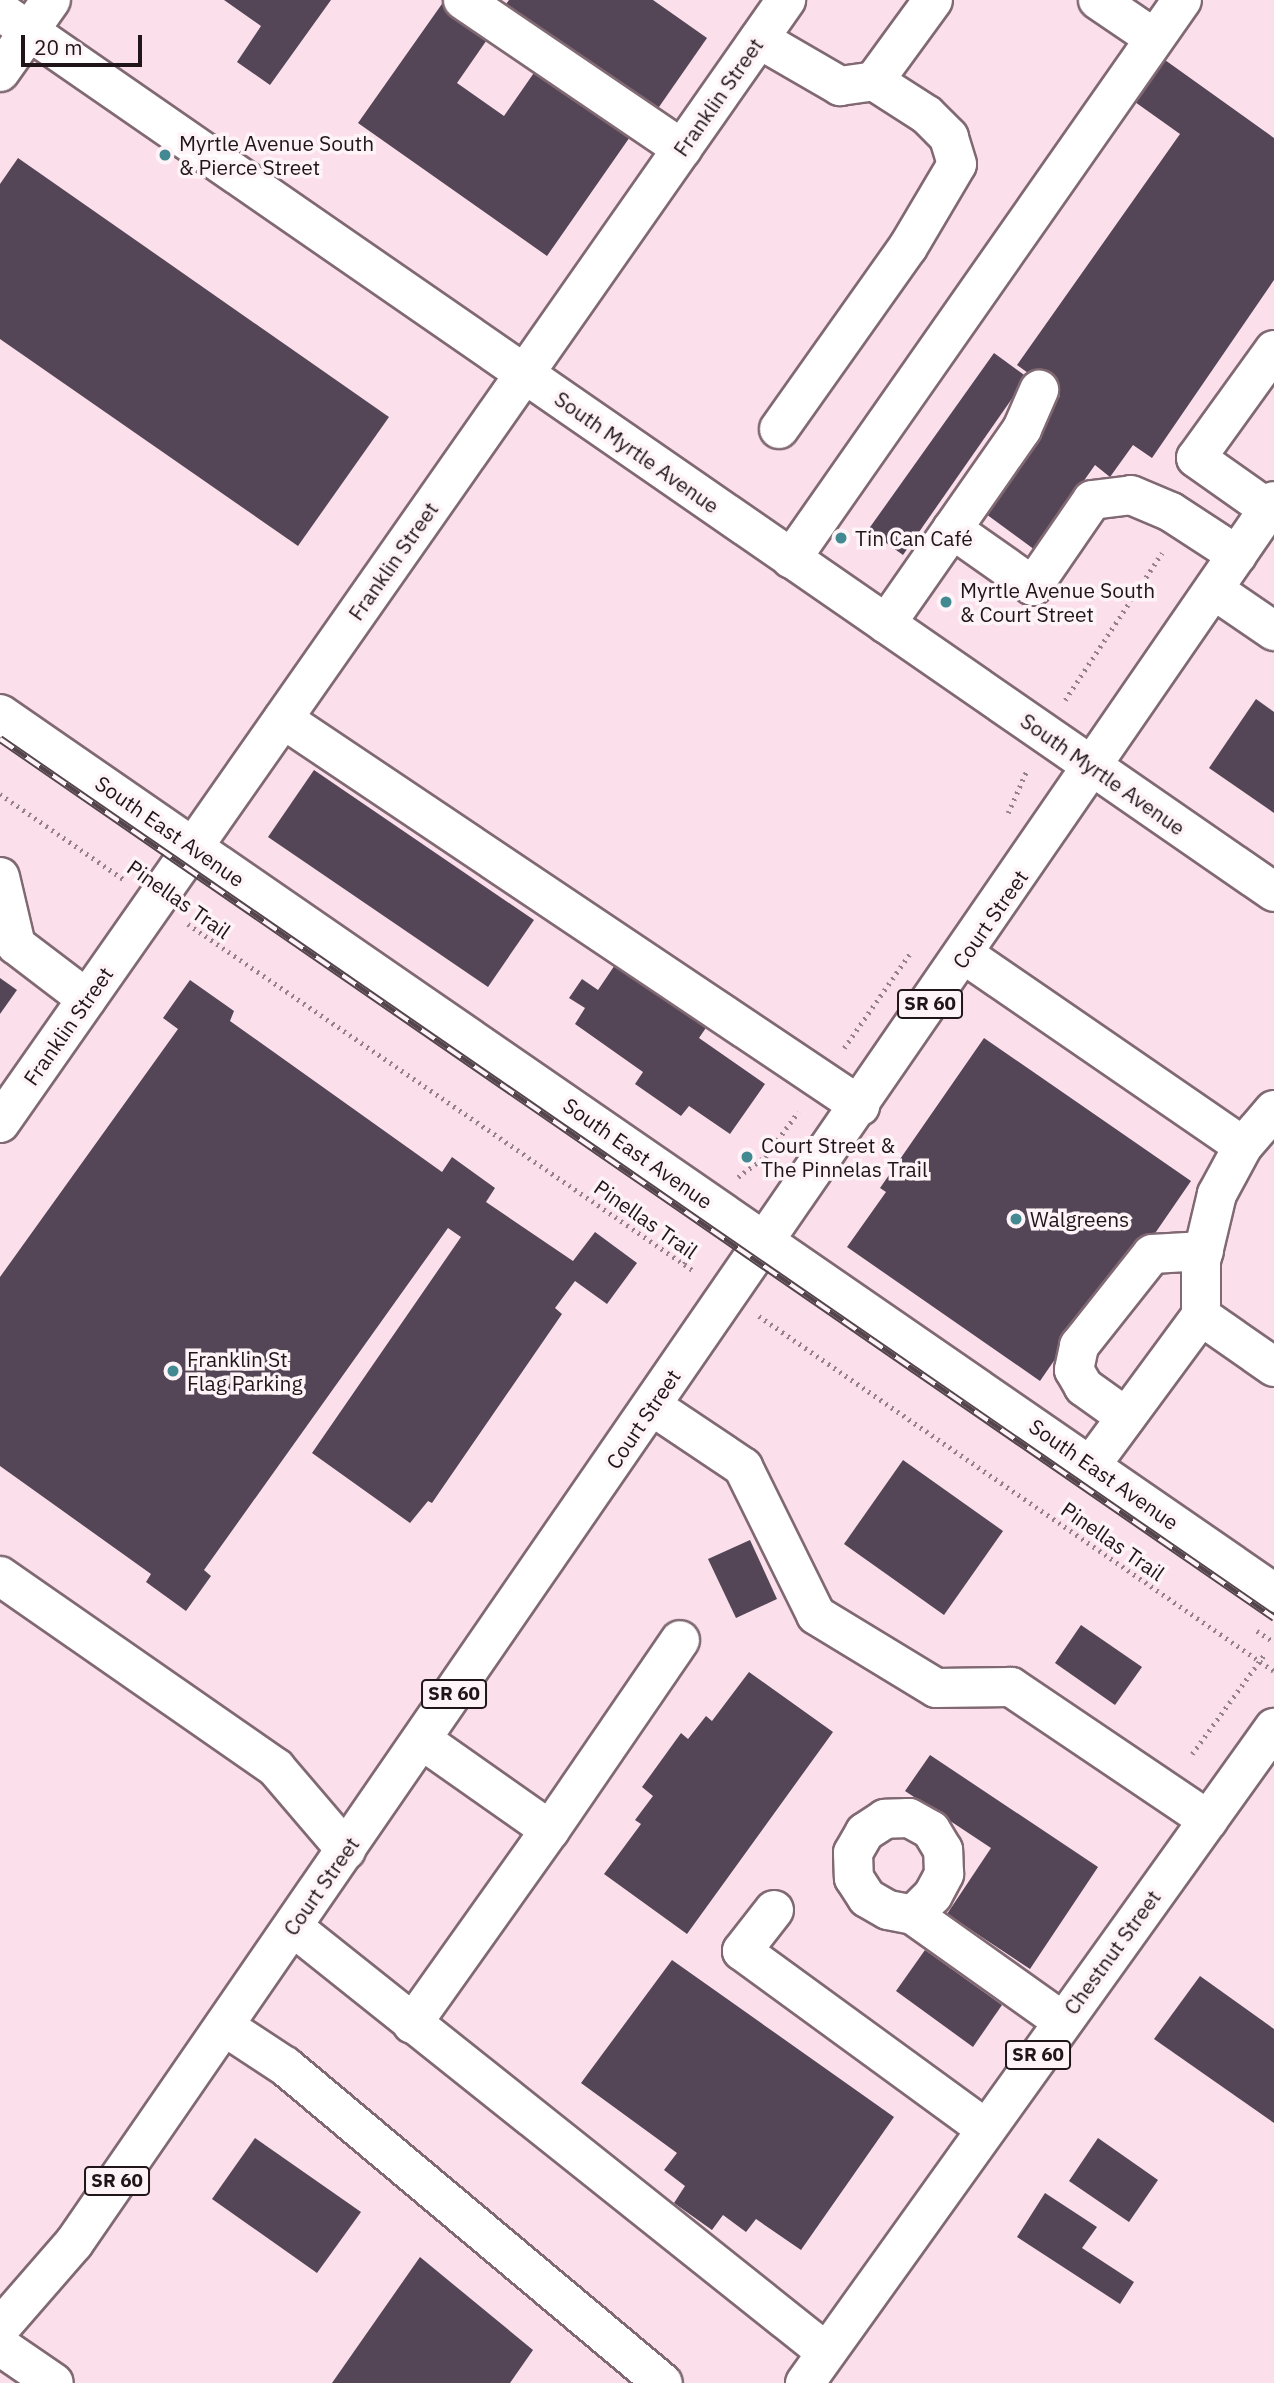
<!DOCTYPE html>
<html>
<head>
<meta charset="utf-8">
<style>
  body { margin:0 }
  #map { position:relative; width:1274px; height:2383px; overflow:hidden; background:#fbe0ec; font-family:"IBM Plex Sans",sans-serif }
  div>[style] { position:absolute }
  .building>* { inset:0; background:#544656 }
  .path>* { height:4.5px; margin-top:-2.25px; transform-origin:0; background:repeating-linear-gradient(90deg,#94818a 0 2px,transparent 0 7px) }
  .roads { filter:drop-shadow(2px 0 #806973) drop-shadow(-2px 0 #806973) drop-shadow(0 2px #806973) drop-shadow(0 -2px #806973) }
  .minor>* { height:38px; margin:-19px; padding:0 19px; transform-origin:19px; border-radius:19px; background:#fff }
  .major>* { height:38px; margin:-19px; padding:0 19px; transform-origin:19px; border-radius:19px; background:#fff }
  .rail>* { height:8px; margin-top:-4px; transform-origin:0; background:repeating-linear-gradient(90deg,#fef3f7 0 16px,#53454b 0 32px); box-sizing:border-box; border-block:2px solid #53454b }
  .dots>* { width:19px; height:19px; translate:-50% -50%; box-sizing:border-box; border:4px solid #fef3f7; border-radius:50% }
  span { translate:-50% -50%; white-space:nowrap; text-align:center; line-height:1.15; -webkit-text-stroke:7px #fef3f7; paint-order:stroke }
  .shield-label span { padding:2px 5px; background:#fef3f7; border:2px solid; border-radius:5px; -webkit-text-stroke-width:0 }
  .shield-label { font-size:19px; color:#20161a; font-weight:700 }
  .street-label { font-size:21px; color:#20161a }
  .poi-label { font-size:21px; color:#20161a }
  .left { translate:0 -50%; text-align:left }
  .scale { position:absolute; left:21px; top:35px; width:121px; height:32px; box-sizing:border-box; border:4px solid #20161a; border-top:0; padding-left:9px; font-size:21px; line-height:24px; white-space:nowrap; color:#20161a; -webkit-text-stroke:5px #fef3f7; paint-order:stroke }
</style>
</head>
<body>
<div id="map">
  <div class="building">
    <i style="clip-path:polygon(224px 0,331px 0,270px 85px,237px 62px,261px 26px)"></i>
    <i style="clip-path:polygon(509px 0,653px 0,707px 38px,652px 117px,501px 11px)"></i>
    <i style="clip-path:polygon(444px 1px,491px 34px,457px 83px,504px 116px,538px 67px,632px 134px,547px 256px,358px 123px)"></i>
    <i style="clip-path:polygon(1165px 60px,1274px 138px,1274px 280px,1152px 458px,1133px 445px,1110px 477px,1095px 465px,1035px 550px,986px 514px,1039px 442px,1030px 436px,1060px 396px,1017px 365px,1180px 134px,1135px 102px)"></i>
    <i style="clip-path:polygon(18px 158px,389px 417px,298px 546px,0 339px,0 184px)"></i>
    <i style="clip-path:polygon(994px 353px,1027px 377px,903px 555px,868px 530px)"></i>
    <i style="clip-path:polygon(1256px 699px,1274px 712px,1274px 813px,1209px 768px)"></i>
    <i style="clip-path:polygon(314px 770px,534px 920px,488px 987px,268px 837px)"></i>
    <i style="clip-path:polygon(621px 956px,712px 1019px,699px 1038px,765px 1084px,730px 1134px,689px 1106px,681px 1116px,635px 1084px,643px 1072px,575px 1024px,585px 1008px,569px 998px,582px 979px,598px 990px)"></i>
    <i style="clip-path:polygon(0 978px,17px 990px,0 1014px)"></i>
    <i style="clip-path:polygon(190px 980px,234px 1011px,230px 1021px,442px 1172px,452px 1157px,495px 1188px,486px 1202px,573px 1261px,595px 1232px,637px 1263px,607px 1304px,575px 1281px,555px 1308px,562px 1314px,432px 1503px,428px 1501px,410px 1523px,312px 1453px,461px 1237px,448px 1228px,204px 1570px,211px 1576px,186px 1611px,146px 1582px,151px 1574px,0 1466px,0 1277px,178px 1029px,163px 1018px)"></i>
    <i style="clip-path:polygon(984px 1038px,1191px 1181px,1116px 1290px,1107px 1284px,1040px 1381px,847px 1247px,886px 1192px,880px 1188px)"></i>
    <i style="clip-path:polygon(903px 1460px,1003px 1531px,944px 1615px,844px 1544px)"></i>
    <i style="clip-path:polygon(750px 1540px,777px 1599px,736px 1618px,708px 1559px)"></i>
    <i style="clip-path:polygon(1081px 1625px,1142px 1667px,1115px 1705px,1055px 1663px)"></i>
    <i style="clip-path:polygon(749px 1672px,833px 1732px,687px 1934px,604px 1874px,641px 1824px,635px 1820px,653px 1796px,642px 1787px,681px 1733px,688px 1739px,706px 1716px,712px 1721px)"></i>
    <i style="clip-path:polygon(930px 1755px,1098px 1867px,1030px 1969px,947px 1914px,991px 1848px,905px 1791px)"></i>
    <i style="clip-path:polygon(925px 1950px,1002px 2005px,973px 2047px,896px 1991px)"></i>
    <i style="clip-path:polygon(672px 1960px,894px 2117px,801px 2250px,756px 2219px,746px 2232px,723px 2215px,712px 2230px,674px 2203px,685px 2186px,664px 2170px,677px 2153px,581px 2083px)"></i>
    <i style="clip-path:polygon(1200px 1976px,1274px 2029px,1274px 2123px,1154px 2039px)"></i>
    <i style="clip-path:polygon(255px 2138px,361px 2212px,317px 2273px,212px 2199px)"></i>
    <i style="clip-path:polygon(1098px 2138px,1158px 2180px,1129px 2222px,1069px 2181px)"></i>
    <i style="clip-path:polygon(1045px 2193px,1097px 2227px,1082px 2248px,1134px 2282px,1120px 2304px,1017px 2237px)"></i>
    <i style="clip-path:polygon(420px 2257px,533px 2350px,510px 2383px,332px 2383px)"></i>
  </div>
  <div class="path">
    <i style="left:1065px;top:700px;width:176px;rotate:-56.6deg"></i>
    <i style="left:0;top:794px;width:150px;rotate:34.6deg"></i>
    <i style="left:1008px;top:813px;width:47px;rotate:-66.2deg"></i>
    <i style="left:188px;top:924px;width:614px;rotate:34.44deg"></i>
    <i style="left:844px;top:1048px;width:117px;rotate:-55.1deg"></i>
    <i style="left:738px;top:1177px;width:34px;rotate:-37deg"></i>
    <i style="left:765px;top:1157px;width:56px;rotate:-53.7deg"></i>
    <i style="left:684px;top:1264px;width:24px;rotate:-62deg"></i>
    <i style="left:759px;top:1316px;width:625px;rotate:34.58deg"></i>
    <i style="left:1257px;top:1631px;width:20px;rotate:33deg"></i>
    <i style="left:1192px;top:1754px;width:122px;rotate:-54deg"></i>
  </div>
  <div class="roads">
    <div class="minor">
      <i style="left:463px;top:0;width:265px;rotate:34.2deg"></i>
      <i style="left:1098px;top:0;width:68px;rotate:34.2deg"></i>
      <i style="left:759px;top:39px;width:94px;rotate:30.1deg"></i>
      <i style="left:840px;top:86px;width:34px;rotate:-8deg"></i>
      <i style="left:874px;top:81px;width:100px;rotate:-53.9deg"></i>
      <i style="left:0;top:72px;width:88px;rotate:-54.7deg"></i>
      <i style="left:1274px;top:350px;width:133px;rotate:125.8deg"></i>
      <i style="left:1196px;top:458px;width:95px;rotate:35.2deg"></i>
      <i style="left:779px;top:429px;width:223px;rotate:-54.7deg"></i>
      <i style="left:908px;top:247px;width:96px;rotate:-59.4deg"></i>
      <i style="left:957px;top:164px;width:28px;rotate:-107deg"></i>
      <i style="left:949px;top:137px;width:31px;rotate:-135deg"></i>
      <i style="left:927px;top:115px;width:63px;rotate:-147.3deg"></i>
      <i style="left:952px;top:529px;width:99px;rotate:35.1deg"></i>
      <i style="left:1033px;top:586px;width:104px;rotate:-55.5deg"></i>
      <i style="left:1092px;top:500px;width:39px;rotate:-7deg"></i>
      <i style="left:1131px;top:495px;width:43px;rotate:23deg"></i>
      <i style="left:1171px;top:512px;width:79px;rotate:33.1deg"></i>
      <i style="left:791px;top:559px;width:682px;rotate:-55.03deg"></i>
      <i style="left:1214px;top:590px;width:73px;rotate:34.3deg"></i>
      <i style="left:886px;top:624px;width:238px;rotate:-55.1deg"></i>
      <i style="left:1022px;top:429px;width:43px;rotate:-66.4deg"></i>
      <i style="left:0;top:714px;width:1548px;rotate:34.6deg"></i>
      <i style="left:283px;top:719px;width:695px;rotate:33.85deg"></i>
      <i style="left:0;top:877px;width:70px;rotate:76.8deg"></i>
      <i style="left:16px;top:945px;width:89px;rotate:37.3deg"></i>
      <i style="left:965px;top:955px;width:337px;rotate:34.5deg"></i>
      <i style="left:1274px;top:1110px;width:48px;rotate:130.7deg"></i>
      <i style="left:1243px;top:1146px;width:55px;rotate:118.4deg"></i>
      <i style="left:1217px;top:1194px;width:69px;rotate:103.4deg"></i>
      <i style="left:1201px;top:1261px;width:55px;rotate:90deg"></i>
      <i style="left:1201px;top:1316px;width:89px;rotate:34.9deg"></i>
      <i style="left:0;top:1123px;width:1371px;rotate:-55.01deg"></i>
      <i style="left:652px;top:1406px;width:110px;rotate:33.8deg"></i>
      <i style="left:743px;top:1467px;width:165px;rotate:63.7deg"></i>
      <i style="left:816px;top:1615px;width:140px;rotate:31.3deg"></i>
      <i style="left:936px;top:1688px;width:75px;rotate:-0.8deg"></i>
      <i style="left:1011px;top:1687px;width:238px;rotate:34deg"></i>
      <i style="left:1126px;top:1417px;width:52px;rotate:-144.5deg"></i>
      <i style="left:1084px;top:1387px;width:20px;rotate:-120deg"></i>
      <i style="left:1074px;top:1370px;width:25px;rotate:-78deg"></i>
      <i style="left:1079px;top:1346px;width:117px;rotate:-51.6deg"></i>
      <i style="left:1152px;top:1254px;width:52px;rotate:-3.3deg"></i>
      <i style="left:1091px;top:1465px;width:185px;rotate:-53.6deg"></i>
      <i style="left:0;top:1576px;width:336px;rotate:34.8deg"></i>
      <i style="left:276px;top:1768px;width:108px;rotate:49.5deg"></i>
      <i style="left:550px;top:1830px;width:230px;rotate:-55.6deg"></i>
      <i style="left:774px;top:1910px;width:52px;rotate:128deg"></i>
      <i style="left:742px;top:1951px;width:301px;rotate:36.1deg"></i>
      <i style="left:913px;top:1915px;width:28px;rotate:-45deg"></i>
      <i style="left:933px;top:1895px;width:24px;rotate:-62deg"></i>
      <i style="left:944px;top:1874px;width:24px;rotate:-92deg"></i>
      <i style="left:943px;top:1850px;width:23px;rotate:-121deg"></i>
      <i style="left:931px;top:1830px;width:25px;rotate:-151deg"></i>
      <i style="left:909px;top:1818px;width:24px;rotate:178deg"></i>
      <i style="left:885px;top:1819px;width:24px;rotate:147deg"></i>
      <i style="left:865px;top:1832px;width:24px;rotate:120deg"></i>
      <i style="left:853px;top:1853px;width:25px;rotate:88deg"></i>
      <i style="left:854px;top:1878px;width:24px;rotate:57deg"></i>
      <i style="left:867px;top:1898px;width:24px;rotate:30deg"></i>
      <i style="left:888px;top:1910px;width:25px;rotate:11deg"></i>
      <i style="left:913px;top:1915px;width:183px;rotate:35.4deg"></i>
      <i style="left:293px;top:1927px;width:682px;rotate:38.57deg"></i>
      <i style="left:412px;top:2024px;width:238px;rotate:-54.6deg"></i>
      <i style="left:550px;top:1830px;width:156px;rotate:-144.9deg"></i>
      <i style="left:224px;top:2026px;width:73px;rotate:33.3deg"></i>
      <i style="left:285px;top:2066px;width:493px;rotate:40deg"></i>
      <i style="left:0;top:2346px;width:65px;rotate:34.4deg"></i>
    </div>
    <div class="major">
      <i style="left:0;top:11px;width:1549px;rotate:34.66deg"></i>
      <i style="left:0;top:2328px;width:113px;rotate:-49deg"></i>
      <i style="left:74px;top:2243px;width:2115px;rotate:-55.44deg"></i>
      <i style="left:805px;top:2383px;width:806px;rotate:-54.4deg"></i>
    </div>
  </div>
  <div class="rail">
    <i style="left:0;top:739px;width:1548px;rotate:34.6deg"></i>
  </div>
  <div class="dots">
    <i style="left:165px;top:155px;background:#428992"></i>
    <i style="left:841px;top:538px;background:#428992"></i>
    <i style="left:946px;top:602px;background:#428992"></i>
    <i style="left:747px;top:1157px;background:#428992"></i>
    <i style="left:1016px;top:1219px;background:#428992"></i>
    <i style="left:173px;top:1371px;background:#428992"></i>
  </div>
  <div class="shield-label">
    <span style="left:930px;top:1004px">SR 60</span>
    <span style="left:454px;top:1694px">SR 60</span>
    <span style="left:1038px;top:2055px">SR 60</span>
    <span style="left:117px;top:2181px">SR 60</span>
  </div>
  <div class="street-label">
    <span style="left:718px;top:97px;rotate:-55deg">Franklin Street</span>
    <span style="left:637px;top:452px;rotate:35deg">South Myrtle Avenue</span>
    <span style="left:393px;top:561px;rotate:-55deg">Franklin Street</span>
    <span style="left:1103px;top:774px;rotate:35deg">South Myrtle Avenue</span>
    <span style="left:170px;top:831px;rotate:35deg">South East Avenue</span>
    <span style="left:179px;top:899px;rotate:35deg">Pinellas Trail</span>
    <span style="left:990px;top:919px;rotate:-55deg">Court Street</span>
    <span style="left:68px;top:1026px;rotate:-55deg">Franklin Street</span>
    <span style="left:638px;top:1153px;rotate:35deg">South East Avenue</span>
    <span style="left:646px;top:1219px;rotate:35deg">Pinellas Trail</span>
    <span style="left:643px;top:1419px;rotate:-56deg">Court Street</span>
    <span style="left:1104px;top:1474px;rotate:35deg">South East Avenue</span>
    <span style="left:1113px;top:1541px;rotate:35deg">Pinellas Trail</span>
    <span style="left:321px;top:1886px;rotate:-55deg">Court Street</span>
    <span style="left:1112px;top:1952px;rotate:-54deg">Chestnut Street</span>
  </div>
  <div class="poi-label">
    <span class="left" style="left:179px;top:155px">Myrtle Avenue South<br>&amp; Pierce Street</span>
    <span class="left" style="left:855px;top:538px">Tin Can Café</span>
    <span class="left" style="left:960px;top:602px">Myrtle Avenue South<br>&amp; Court Street</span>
    <span class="left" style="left:761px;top:1157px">Court Street &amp;<br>The Pinnelas Trail</span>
    <span class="left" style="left:1030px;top:1219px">Walgreens</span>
    <span class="left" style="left:187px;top:1371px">Franklin St<br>Flag Parking</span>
  </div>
  <div class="scale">20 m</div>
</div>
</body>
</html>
